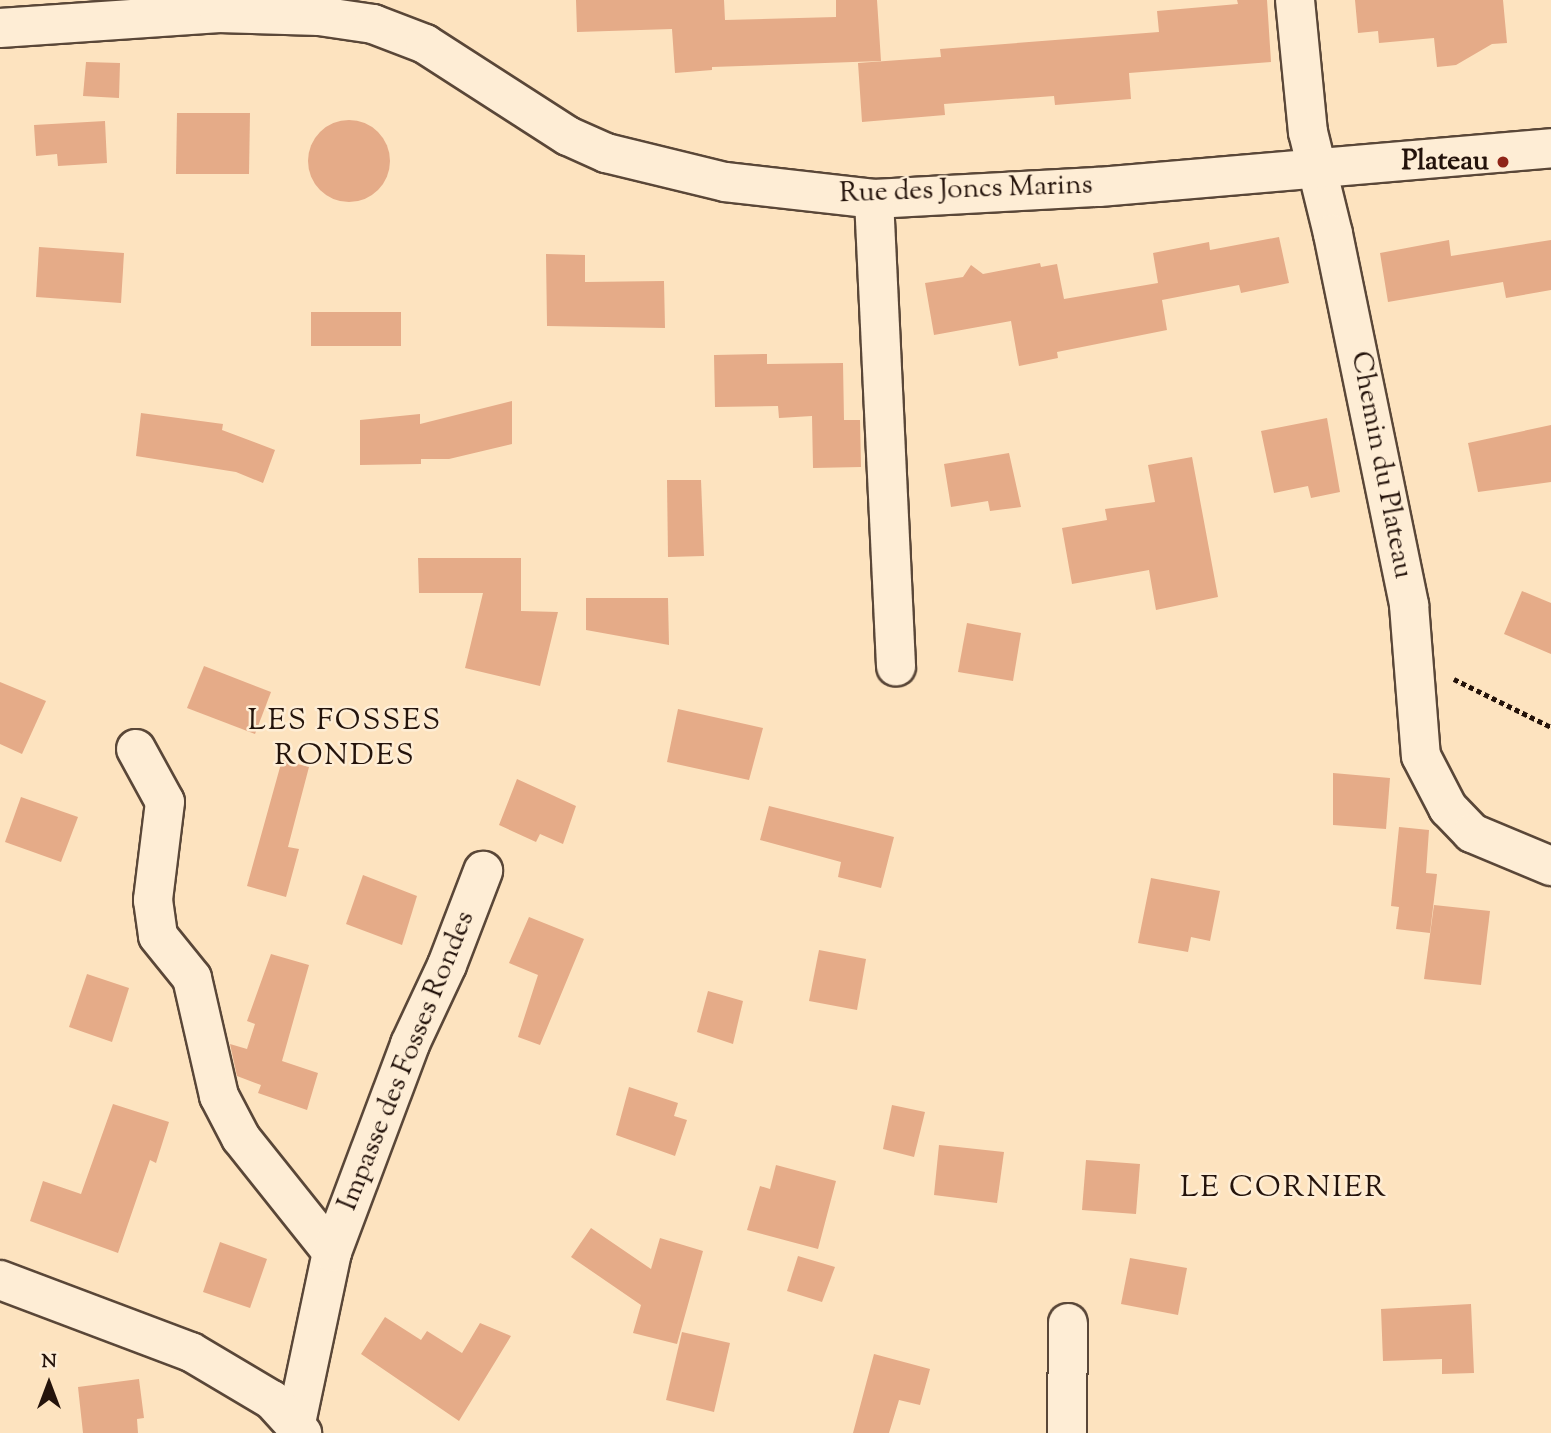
<!DOCTYPE html>
<html>
<head>
<meta charset="utf-8">
<style>
  body { margin:0 }
  #map { position:relative; width:1551px; height:1433px; overflow:hidden; background:#fde3bf; font-family:"Sorts Mill Goudy",serif }
  div>[style] { position:absolute }
  .building>* { inset:0; background:#e5ab88 }
  .round { border-radius:50% }
  .path>* { height:4.5px; margin-top:-2.25px; transform-origin:0; background:repeating-linear-gradient(90deg,#24130b 0 5px,transparent 0 8.5px) }
  .roads { filter:drop-shadow(2px 0 #5a4738) drop-shadow(-2px 0 #5a4738) drop-shadow(0 2px #5a4738) drop-shadow(0 -2px #5a4738) }
  .minor>* { height:38px; margin:-19px; padding:0 19px; transform-origin:19px; border-radius:19px; background:#feedd5 }
  .dots>* { width:19px; height:19px; translate:-50% -50%; box-sizing:border-box; border:4px solid #feedd5; border-radius:50% }
  span { translate:-50% -50%; white-space:nowrap; text-align:center; line-height:1.15; -webkit-text-stroke:5px #feedd5; paint-order:stroke }
  .poi-label { font-size:28px; color:#24130b; font-weight:700 }
  .right { translate:-100% -50%; text-align:right }
  .street-label { font-size:28px; color:#24130b }
  .neighbourhood-label { font-size:30px; color:#24130b; letter-spacing:2px }
  .north { position:absolute; left:14px; top:1349px; width:70px; height:70px; -webkit-text-stroke:5px #feedd5; paint-order:stroke; rotate:0deg; font-size:19px; font-weight:700; line-height:28px; text-align:center; color:#24130b }
  .north::after { content:''; display:block; margin:auto; width:24px; height:32px; background:#24130b; clip-path:polygon(50% 0,100% 100%,50% 72%,0 100%) }
</style>
</head>
<body>
<div id="map">
  <div class="building">
    <i style="clip-path:polygon(576px 0,724px 0,725px 20px,836px 17px,836px 0,877px 0,881px 61px,712px 67px,712px 70px,675px 73px,672px 29px,577px 32px)"></i>
    <i style="clip-path:polygon(1237px 0,1267px 0,1271px 62px,1129px 73px,1131px 99px,1055px 105px,1054px 96px,944px 104px,945px 115px,862px 122px,858px 63px,941px 57px,940px 49px,1159px 32px,1157px 11px,1238px 4px)"></i>
    <i style="clip-path:polygon(1355px 0,1503px 0,1507px 43px,1492px 44px,1456px 65px,1437px 67px,1434px 38px,1379px 43px,1378px 31px,1358px 33px)"></i>
    <i style="clip-path:polygon(86px 62px,120px 63px,119px 98px,83px 96px)"></i>
    <i style="clip-path:polygon(177px 113px,250px 113px,249px 174px,176px 174px)"></i>
    <i class="round" style="left:308px;top:120px;width:82px;height:82px"></i>
    <i style="clip-path:polygon(105px 121px,107px 163px,58px 166px,57px 154px,36px 156px,34px 125px)"></i>
    <i style="clip-path:polygon(1279px 237px,1289px 283px,1241px 293px,1239px 285px,1162px 300px,1167px 330px,1057px 352px,1058px 358px,1019px 366px,1011px 321px,934px 335px,925px 283px,963px 277px,971px 265px,983px 274px,1040px 263px,1041px 267px,1057px 264px,1064px 299px,1158px 283px,1153px 253px,1209px 242px,1210px 250px)"></i>
    <i style="clip-path:polygon(1449px 240px,1451px 256px,1551px 240px,1551px 290px,1506px 298px,1503px 282px,1388px 302px,1380px 253px)"></i>
    <i style="clip-path:polygon(39px 247px,124px 253px,121px 303px,36px 297px)"></i>
    <i style="clip-path:polygon(546px 254px,585px 255px,585px 282px,664px 281px,665px 328px,547px 326px)"></i>
    <i style="clip-path:polygon(311px 312px,401px 312px,401px 346px,311px 346px)"></i>
    <i style="clip-path:polygon(767px 354px,767px 364px,843px 363px,844px 420px,860px 420px,861px 467px,813px 468px,812px 416px,779px 418px,778px 406px,715px 407px,714px 355px)"></i>
    <i style="clip-path:polygon(512px 401px,512px 444px,449px 459px,421px 459px,421px 464px,360px 465px,360px 420px,420px 414px,420px 424px)"></i>
    <i style="clip-path:polygon(141px 413px,223px 424px,222px 430px,275px 450px,263px 483px,236px 472px,136px 456px)"></i>
    <i style="clip-path:polygon(1327px 418px,1340px 492px,1311px 498px,1308px 486px,1274px 493px,1261px 431px)"></i>
    <i style="clip-path:polygon(1551px 425px,1551px 482px,1478px 492px,1468px 443px)"></i>
    <i style="clip-path:polygon(1009px 453px,1021px 507px,990px 511px,988px 501px,951px 507px,944px 464px)"></i>
    <i style="clip-path:polygon(1192px 457px,1218px 597px,1156px 610px,1149px 570px,1072px 584px,1062px 528px,1107px 520px,1105px 509px,1155px 502px,1148px 465px)"></i>
    <i style="clip-path:polygon(667px 480px,701px 480px,704px 556px,668px 557px)"></i>
    <i style="clip-path:polygon(418px 558px,521px 558px,521px 611px,558px 612px,540px 686px,465px 668px,483px 593px,419px 593px)"></i>
    <i style="clip-path:polygon(1522px 591px,1551px 603px,1551px 654px,1504px 634px)"></i>
    <i style="clip-path:polygon(586px 598px,668px 598px,669px 645px,586px 630px)"></i>
    <i style="clip-path:polygon(967px 623px,1021px 633px,1013px 681px,958px 672px)"></i>
    <i style="clip-path:polygon(204px 666px,271px 692px,255px 734px,187px 708px)"></i>
    <i style="clip-path:polygon(0 682px,46px 701px,22px 754px,0 744px)"></i>
    <i style="clip-path:polygon(678px 709px,763px 728px,749px 780px,667px 762px)"></i>
    <i style="clip-path:polygon(282px 760px,309px 767px,288px 847px,299px 849px,286px 897px,247px 886px)"></i>
    <i style="clip-path:polygon(1333px 773px,1390px 778px,1386px 829px,1333px 825px)"></i>
    <i style="clip-path:polygon(517px 779px,576px 806px,563px 844px,540px 834px,536px 842px,499px 825px)"></i>
    <i style="clip-path:polygon(21px 797px,78px 817px,61px 862px,5px 842px)"></i>
    <i style="clip-path:polygon(769px 806px,894px 837px,881px 888px,838px 877px,841px 862px,760px 840px)"></i>
    <i style="clip-path:polygon(1399px 827px,1429px 830px,1426px 873px,1437px 874px,1430px 933px,1396px 929px,1399px 907px,1391px 906px)"></i>
    <i style="clip-path:polygon(363px 875px,417px 896px,402px 945px,346px 924px)"></i>
    <i style="clip-path:polygon(1151px 878px,1220px 891px,1210px 941px,1191px 937px,1188px 952px,1138px 943px)"></i>
    <i style="clip-path:polygon(1434px 905px,1490px 911px,1481px 985px,1424px 979px)"></i>
    <i style="clip-path:polygon(529px 917px,584px 939px,540px 1045px,518px 1037px,538px 975px,509px 963px)"></i>
    <i style="clip-path:polygon(819px 950px,866px 959px,857px 1010px,809px 1001px)"></i>
    <i style="clip-path:polygon(271px 954px,309px 965px,282px 1061px,318px 1073px,307px 1110px,258px 1093px,261px 1085px,237px 1076px,230px 1044px,247px 1049px,255px 1024px,247px 1021px)"></i>
    <i style="clip-path:polygon(87px 974px,129px 988px,112px 1042px,69px 1027px)"></i>
    <i style="clip-path:polygon(708px 991px,743px 1001px,733px 1044px,697px 1032px)"></i>
    <i style="clip-path:polygon(629px 1087px,678px 1103px,674px 1116px,687px 1120px,675px 1156px,616px 1135px)"></i>
    <i style="clip-path:polygon(113px 1104px,169px 1122px,156px 1163px,150px 1160px,118px 1253px,30px 1221px,43px 1181px,81px 1194px)"></i>
    <i style="clip-path:polygon(892px 1105px,925px 1112px,914px 1157px,883px 1149px)"></i>
    <i style="clip-path:polygon(939px 1145px,1004px 1152px,997px 1203px,934px 1195px)"></i>
    <i style="clip-path:polygon(1086px 1160px,1140px 1164px,1136px 1214px,1082px 1210px)"></i>
    <i style="clip-path:polygon(776px 1165px,836px 1181px,818px 1249px,747px 1230px,760px 1186px,770px 1189px)"></i>
    <i style="clip-path:polygon(591px 1228px,651px 1269px,660px 1238px,703px 1251px,677px 1344px,633px 1333px,641px 1305px,571px 1257px)"></i>
    <i style="clip-path:polygon(220px 1242px,267px 1259px,250px 1308px,203px 1292px)"></i>
    <i style="clip-path:polygon(798px 1256px,835px 1267px,822px 1302px,787px 1291px)"></i>
    <i style="clip-path:polygon(1130px 1258px,1187px 1268px,1178px 1315px,1121px 1304px)"></i>
    <i style="clip-path:polygon(1471px 1304px,1474px 1373px,1442px 1374px,1442px 1359px,1383px 1361px,1381px 1309px)"></i>
    <i style="clip-path:polygon(385px 1317px,421px 1340px,427px 1331px,462px 1353px,480px 1323px,511px 1336px,459px 1421px,361px 1354px)"></i>
    <i style="clip-path:polygon(682px 1332px,730px 1343px,714px 1412px,666px 1400px)"></i>
    <i style="clip-path:polygon(874px 1354px,930px 1369px,920px 1405px,899px 1400px,889px 1433px,853px 1433px)"></i>
    <i style="clip-path:polygon(139px 1379px,144px 1418px,137px 1419px,138px 1433px,83px 1433px,78px 1387px)"></i>
  </div>
  <div class="path">
    <i style="left:1454px;top:679px;width:108px;rotate:26.3deg"></i>
  </div>
  <div class="roads">
    <div class="minor">
      <i style="left:1295px;top:0;width:133px;rotate:84.4deg"></i>
      <i style="left:1308px;top:132px;width:105px;rotate:76.2deg"></i>
      <i style="left:1333px;top:234px;width:379px;rotate:78.4deg"></i>
      <i style="left:1409px;top:605px;width:151px;rotate:85.5deg"></i>
      <i style="left:1421px;top:756px;width:59px;rotate:62.6deg"></i>
      <i style="left:1448px;top:808px;width:35px;rotate:46deg"></i>
      <i style="left:1472px;top:833px;width:86px;rotate:22.7deg"></i>
      <i style="left:0;top:28px;width:220px;rotate:-3.9deg"></i>
      <i style="left:219px;top:13px;width:100px;rotate:1.7deg"></i>
      <i style="left:319px;top:16px;width:55px;rotate:8.4deg"></i>
      <i style="left:373px;top:24px;width:56px;rotate:21deg"></i>
      <i style="left:425px;top:44px;width:170px;rotate:32.8deg"></i>
      <i style="left:568px;top:136px;width:42px;rotate:24.1deg"></i>
      <i style="left:606px;top:153px;width:122px;rotate:13.7deg"></i>
      <i style="left:725px;top:182px;width:150px;rotate:6.5deg"></i>
      <i style="left:874px;top:199px;width:225px;rotate:-3.1deg"></i>
      <i style="left:1099px;top:187px;width:454px;rotate:-4.9deg"></i>
      <i style="left:874px;top:199px;width:468px;rotate:87.3deg"></i>
      <i style="left:136px;top:749px;width:60px;rotate:61.3deg"></i>
      <i style="left:165px;top:802px;width:99px;rotate:97deg"></i>
      <i style="left:153px;top:900px;width:36px;rotate:82deg"></i>
      <i style="left:158px;top:936px;width:54px;rotate:51deg"></i>
      <i style="left:192px;top:978px;width:121px;rotate:77.1deg"></i>
      <i style="left:219px;top:1096px;width:47px;rotate:62.4deg"></i>
      <i style="left:241px;top:1138px;width:146px;rotate:51.4deg"></i>
      <i style="left:332px;top:1252px;width:175px;rotate:101.9deg"></i>
      <i style="left:332px;top:1252px;width:222px;rotate:-69.4deg"></i>
      <i style="left:410px;top:1044px;width:87px;rotate:-64.9deg"></i>
      <i style="left:447px;top:965px;width:101px;rotate:-69deg"></i>
      <i style="left:0;top:1280px;width:204px;rotate:20.7deg"></i>
      <i style="left:191px;top:1352px;width:94px;rotate:30.7deg"></i>
      <i style="left:272px;top:1400px;width:45px;rotate:47.7deg"></i>
      <i style="left:1067px;top:1433px;width:110px;rotate:-89.5deg"></i>
    </div>
  </div>
  <div class="dots">
    <i style="left:1503px;top:162px;background:#8f2418"></i>
  </div>
  <div class="poi-label">
    <span class="right" style="left:1489px;top:162px">Plateau</span>
  </div>
  <div class="street-label">
    <span style="left:966px;top:190px;rotate:-2deg">Rue des Joncs Marins</span>
    <span style="left:1381px;top:465px;rotate:79deg">Chemin du Plateau</span>
    <span style="left:407px;top:1061px;rotate:-68deg">Impasse des Fosses Rondes</span>
  </div>
  <div class="neighbourhood-label">
    <span style="left:345px;top:739px">LES FOSSES<br>RONDES</span>
    <span style="left:1284px;top:1189px">LE CORNIER</span>
  </div>
  <div class="north">N</div>
</div>
</body>
</html>
